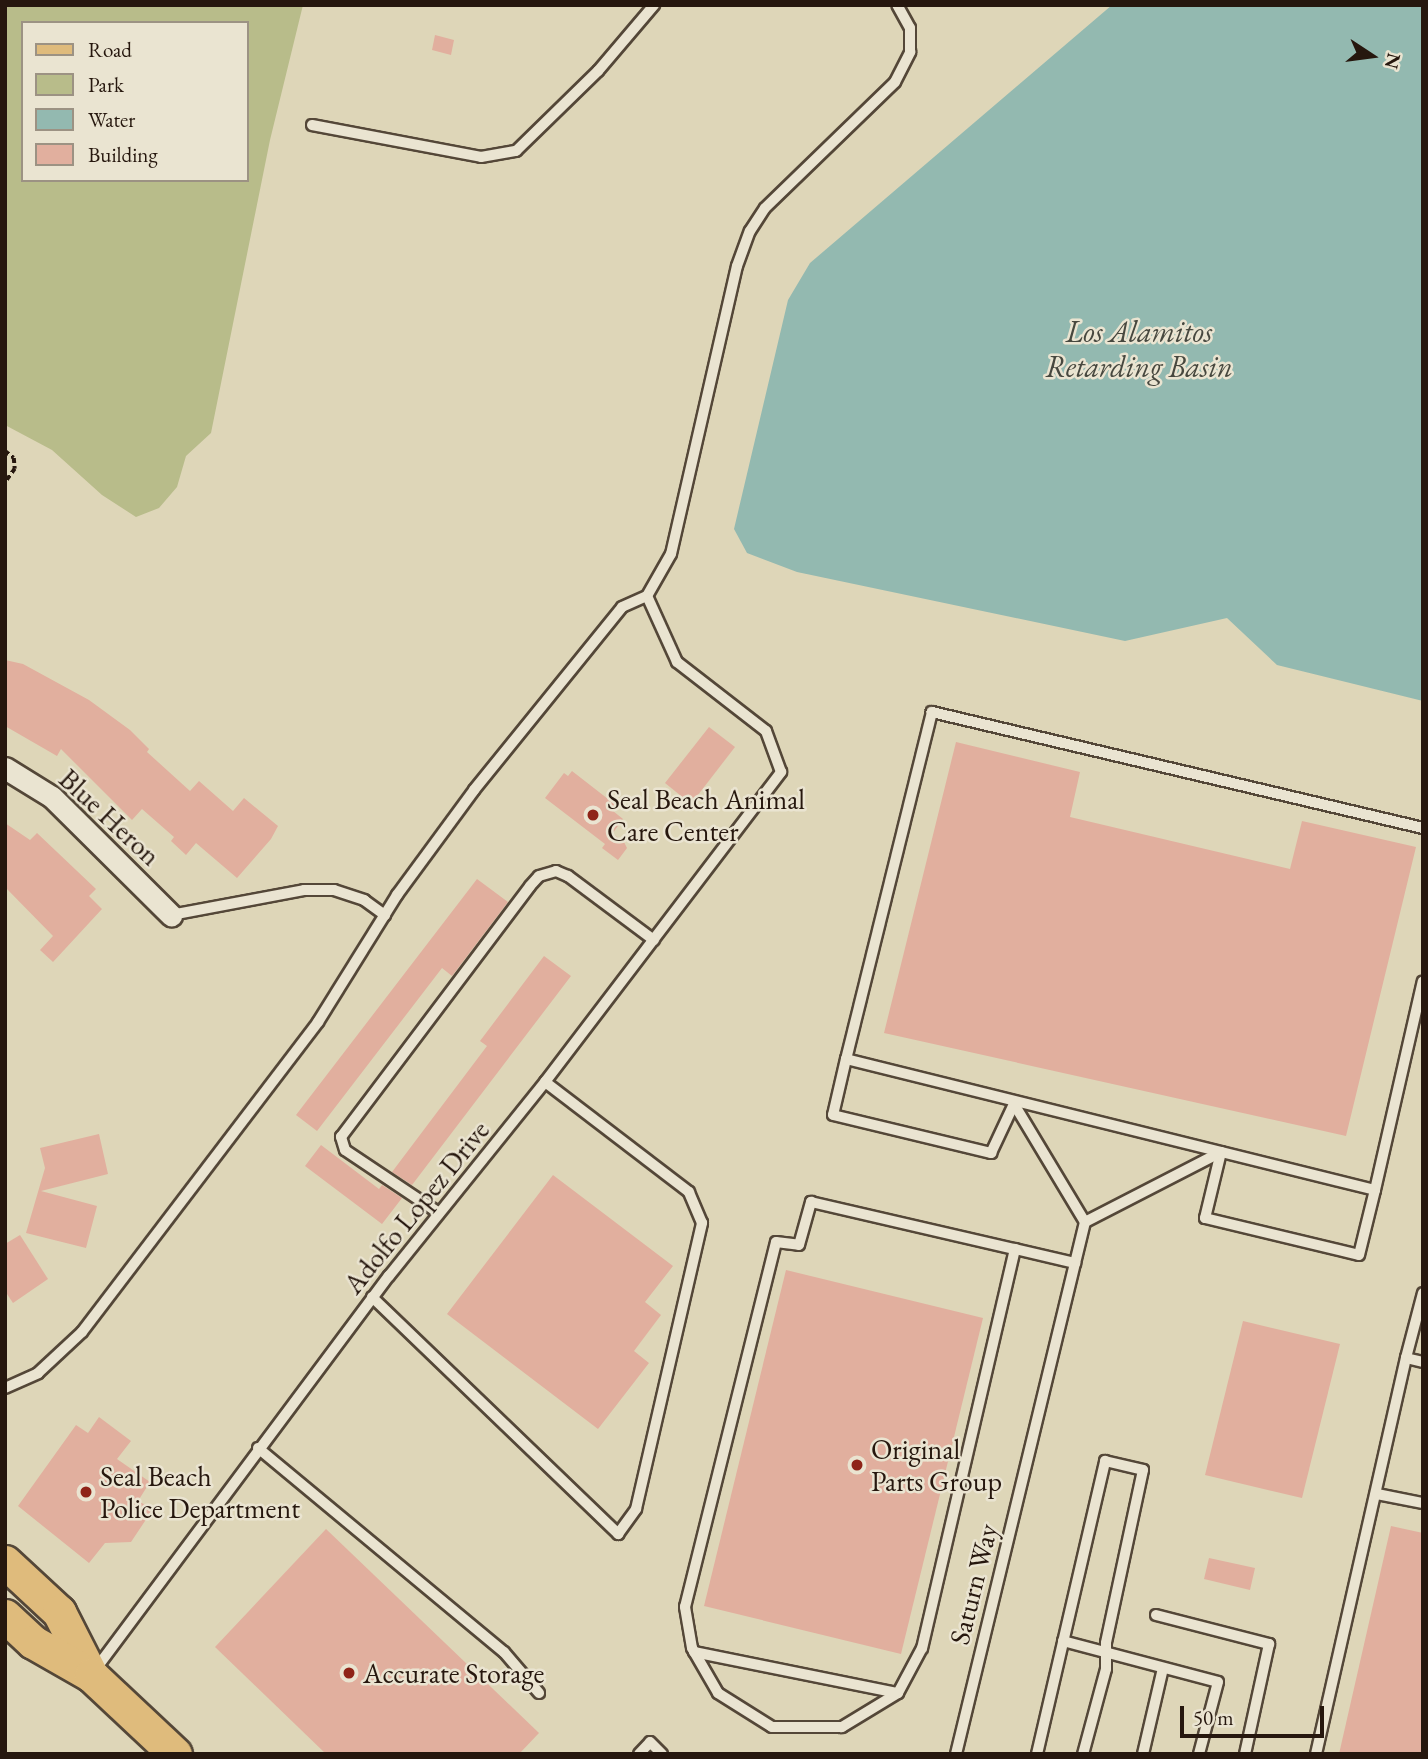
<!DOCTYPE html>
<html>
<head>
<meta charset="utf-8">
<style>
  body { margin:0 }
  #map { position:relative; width:1428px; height:1759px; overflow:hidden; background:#ded6b8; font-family:"EB Garamond",serif }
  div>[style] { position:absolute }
  .green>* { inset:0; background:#b8bc8a }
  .water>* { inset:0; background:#93b9b0 }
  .building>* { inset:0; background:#e1af9e }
  .path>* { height:3.5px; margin-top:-1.75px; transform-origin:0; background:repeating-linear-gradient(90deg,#26170e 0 5px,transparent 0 8.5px) }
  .roads { filter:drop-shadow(2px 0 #544738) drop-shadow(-2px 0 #544738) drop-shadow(0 2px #544738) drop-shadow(0 -2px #544738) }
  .service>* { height:10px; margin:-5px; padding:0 5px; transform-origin:5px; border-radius:5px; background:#eae4d1 }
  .minor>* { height:21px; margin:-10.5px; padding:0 10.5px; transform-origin:10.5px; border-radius:10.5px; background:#eae4d1 }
  .primary>* { height:33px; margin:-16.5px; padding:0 16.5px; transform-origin:16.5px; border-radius:16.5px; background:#dfbb7c }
  .dots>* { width:19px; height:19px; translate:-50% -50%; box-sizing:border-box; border:4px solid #eae4d1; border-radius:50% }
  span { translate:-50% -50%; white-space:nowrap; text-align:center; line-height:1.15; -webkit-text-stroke:5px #eae4d1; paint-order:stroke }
  .poi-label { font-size:28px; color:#26170e }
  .left { translate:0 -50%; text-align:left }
  .street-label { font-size:28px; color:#26170e }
  .water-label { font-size:30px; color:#47483f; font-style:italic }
  .frame { position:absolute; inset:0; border:7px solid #26170e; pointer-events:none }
  .legend { position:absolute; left:21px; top:21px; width:228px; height:161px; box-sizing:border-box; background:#eae4d1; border:2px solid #9c9283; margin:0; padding:9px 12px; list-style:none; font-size:21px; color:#26170e }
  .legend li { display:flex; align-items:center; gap:14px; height:35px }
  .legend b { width:35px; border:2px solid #9c9283 }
  .north { position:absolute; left:1337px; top:21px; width:70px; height:70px; -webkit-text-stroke:5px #eae4d1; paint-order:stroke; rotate:103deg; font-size:19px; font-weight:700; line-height:28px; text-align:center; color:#26170e }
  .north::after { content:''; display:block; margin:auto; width:24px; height:32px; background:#26170e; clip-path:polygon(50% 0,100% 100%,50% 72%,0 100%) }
  .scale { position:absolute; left:1180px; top:1706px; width:144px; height:32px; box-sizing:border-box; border:4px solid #26170e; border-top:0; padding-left:9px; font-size:21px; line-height:24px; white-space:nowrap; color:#26170e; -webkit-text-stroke:5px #eae4d1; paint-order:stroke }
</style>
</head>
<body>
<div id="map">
  <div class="green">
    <i style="clip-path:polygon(evenodd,5px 5px,303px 5px,270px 140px,211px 433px,186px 456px,177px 487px,159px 508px,136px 517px,102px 495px,52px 450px,5px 425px,5px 5px,23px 23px,247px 23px,247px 180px,23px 180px,23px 23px)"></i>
  </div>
  <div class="water">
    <i style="clip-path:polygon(1112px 5px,1423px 5px,1423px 701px,1277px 665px,1227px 618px,1125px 641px,797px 572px,747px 553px,734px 529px,788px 300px,810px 263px)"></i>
  </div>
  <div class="building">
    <i style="clip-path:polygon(435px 35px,454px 40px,451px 55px,432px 50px)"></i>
    <i style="clip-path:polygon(5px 660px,23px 664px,89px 700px,130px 730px,149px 749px,147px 752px,190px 791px,199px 781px,233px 811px,244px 798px,278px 826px,271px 839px,237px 878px,196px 843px,186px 855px,171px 841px,174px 837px,142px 809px,132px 820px,61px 749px,57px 756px,5px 726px)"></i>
    <i style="clip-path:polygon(709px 727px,735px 747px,691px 804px,665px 783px)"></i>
    <i style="clip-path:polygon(956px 742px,1080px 772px,1070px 817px,1290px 869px,1302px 821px,1416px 847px,1346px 1136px,884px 1033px)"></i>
    <i style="clip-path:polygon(572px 771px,617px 806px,613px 811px,623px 819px,607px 841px,613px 834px,624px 842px,627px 848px,618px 860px,602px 848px,605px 844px,545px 798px,564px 773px,568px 776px)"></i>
    <i style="clip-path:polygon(5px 823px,30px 840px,37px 833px,96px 889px,89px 896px,102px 909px,53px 962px,40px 950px,53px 936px,5px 887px)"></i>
    <i style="clip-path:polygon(477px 879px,508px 902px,452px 976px,442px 968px,317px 1131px,296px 1115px)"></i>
    <i style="clip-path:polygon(544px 956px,571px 976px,412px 1185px,392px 1172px,487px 1046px,480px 1041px)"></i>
    <i style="clip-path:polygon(99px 1134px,108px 1174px,41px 1191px,97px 1206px,86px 1248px,26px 1233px,45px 1168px,40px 1148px)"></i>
    <i style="clip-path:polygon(321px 1145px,379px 1189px,382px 1185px,402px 1198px,382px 1224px,305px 1166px)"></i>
    <i style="clip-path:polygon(553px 1175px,673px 1266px,645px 1302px,661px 1315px,634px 1351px,649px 1363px,598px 1429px,447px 1314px)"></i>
    <i style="clip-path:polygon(20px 1235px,48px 1279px,13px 1303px,5px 1291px,5px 1244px)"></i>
    <i style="clip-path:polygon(786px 1270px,983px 1318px,901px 1654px,704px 1606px)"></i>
    <i style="clip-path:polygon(1243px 1321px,1340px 1344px,1302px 1498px,1205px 1475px)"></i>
    <i style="clip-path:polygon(99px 1417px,131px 1441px,117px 1459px,150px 1482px,138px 1501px,153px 1509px,131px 1542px,105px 1543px,89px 1563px,18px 1506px,76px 1425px,88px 1433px)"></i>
    <i style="clip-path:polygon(1391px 1526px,1423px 1533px,1423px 1754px,1339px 1754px)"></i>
    <i style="clip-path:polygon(326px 1529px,539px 1733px,519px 1754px,326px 1754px,215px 1647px)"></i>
    <i style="clip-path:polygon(1209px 1558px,1255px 1568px,1250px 1590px,1204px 1579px)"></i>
  </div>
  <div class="path">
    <i style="left:5px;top:451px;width:11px;rotate:38deg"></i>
    <i style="left:14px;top:458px;width:11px;rotate:85deg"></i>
    <i style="left:15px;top:469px;width:17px;rotate:126deg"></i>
  </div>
  <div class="roads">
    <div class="service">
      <i style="left:312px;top:125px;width:172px;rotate:10.7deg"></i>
      <i style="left:481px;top:157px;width:36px;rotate:-10deg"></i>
      <i style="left:516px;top:151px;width:115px;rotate:-44.3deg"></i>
      <i style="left:598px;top:71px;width:87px;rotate:-49.7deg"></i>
      <i style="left:1423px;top:828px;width:505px;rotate:-166.71deg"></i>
      <i style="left:932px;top:712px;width:357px;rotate:103.9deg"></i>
      <i style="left:846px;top:1059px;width:545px;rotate:13.91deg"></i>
      <i style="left:1375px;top:1190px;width:214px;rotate:-77.1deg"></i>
      <i style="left:171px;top:915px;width:135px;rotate:-10.6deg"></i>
      <i style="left:304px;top:890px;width:30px"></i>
      <i style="left:334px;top:890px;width:32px;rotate:18deg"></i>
      <i style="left:364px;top:900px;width:26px;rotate:36deg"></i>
      <i style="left:846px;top:1059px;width:57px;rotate:103.1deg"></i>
      <i style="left:833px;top:1115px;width:163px;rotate:13.5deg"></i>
      <i style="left:991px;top:1153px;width:54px;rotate:-64.9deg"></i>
      <i style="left:1014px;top:1104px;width:138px;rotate:59deg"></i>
      <i style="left:1221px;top:1152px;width:68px;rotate:103.6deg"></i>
      <i style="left:1205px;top:1218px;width:158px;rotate:13.5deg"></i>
      <i style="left:1359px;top:1255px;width:67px;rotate:-76.2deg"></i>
      <i style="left:439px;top:1213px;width:113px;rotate:-146.2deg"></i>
      <i style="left:345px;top:1150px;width:14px;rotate:-107deg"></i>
      <i style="left:341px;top:1137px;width:314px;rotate:-53deg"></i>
      <i style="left:530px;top:886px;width:13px;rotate:-48deg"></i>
      <i style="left:539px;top:876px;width:18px;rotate:-16deg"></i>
      <i style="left:556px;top:871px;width:13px;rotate:23deg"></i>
      <i style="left:568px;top:876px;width:107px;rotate:36.7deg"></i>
      <i style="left:1085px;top:1222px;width:153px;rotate:-27.2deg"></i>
      <i style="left:1015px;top:1249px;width:410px;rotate:103.1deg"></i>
      <i style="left:922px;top:1648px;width:51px;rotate:118.1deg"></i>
      <i style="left:898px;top:1693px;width:66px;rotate:148.7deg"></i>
      <i style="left:842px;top:1727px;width:70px;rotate:180deg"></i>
      <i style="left:772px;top:1727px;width:64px;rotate:-147.8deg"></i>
      <i style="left:718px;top:1693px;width:52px;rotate:-120deg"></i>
      <i style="left:692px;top:1648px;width:42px;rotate:-99.7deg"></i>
      <i style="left:685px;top:1607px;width:376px;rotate:-76deg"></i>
      <i style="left:776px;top:1242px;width:23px;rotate:7deg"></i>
      <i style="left:799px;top:1245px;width:45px;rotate:-74.4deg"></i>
      <i style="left:811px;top:1202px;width:209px;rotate:13deg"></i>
      <i style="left:1015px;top:1249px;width:62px;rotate:13.1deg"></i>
      <i style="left:1423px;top:1293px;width:67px;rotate:104.7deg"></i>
      <i style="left:1406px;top:1358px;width:17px;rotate:13deg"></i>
      <i style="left:372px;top:1297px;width:342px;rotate:43.9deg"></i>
      <i style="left:618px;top:1534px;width:31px;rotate:-54deg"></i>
      <i style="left:636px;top:1509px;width:294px;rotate:-77deg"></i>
      <i style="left:702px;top:1223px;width:34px;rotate:-113deg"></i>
      <i style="left:689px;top:1192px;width:181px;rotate:-142.6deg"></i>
      <i style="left:5px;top:1388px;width:36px;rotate:-24deg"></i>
      <i style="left:38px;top:1373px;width:60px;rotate:-43deg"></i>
      <i style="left:82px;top:1332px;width:390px;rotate:-52.7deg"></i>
      <i style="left:318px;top:1022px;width:150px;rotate:-58.1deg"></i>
      <i style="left:397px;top:895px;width:130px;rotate:-53.7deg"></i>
      <i style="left:474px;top:790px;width:235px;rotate:-51deg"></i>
      <i style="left:622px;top:607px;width:27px;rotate:-24deg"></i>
      <i style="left:647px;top:596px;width:48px;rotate:-60.3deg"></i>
      <i style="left:671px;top:554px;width:295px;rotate:-77.1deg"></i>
      <i style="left:737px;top:266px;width:37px;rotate:-70deg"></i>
      <i style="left:750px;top:231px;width:27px;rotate:-57deg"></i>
      <i style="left:765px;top:208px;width:181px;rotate:-44.1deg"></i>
      <i style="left:895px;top:82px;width:34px;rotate:-63deg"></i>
      <i style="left:910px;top:52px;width:24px;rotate:-90deg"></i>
      <i style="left:910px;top:28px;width:26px;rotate:-119deg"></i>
      <i style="left:258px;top:1448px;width:320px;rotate:39.7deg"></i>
      <i style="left:504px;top:1652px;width:54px;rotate:49.5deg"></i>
      <i style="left:1377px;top:1494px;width:47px;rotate:11.1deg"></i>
      <i style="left:1156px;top:1615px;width:117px;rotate:14.4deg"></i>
      <i style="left:1269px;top:1644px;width:113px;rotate:102.3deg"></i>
      <i style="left:1063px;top:1641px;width:160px;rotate:14.8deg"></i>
      <i style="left:1218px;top:1682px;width:74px;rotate:104.8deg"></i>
      <i style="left:694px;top:1652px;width:208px;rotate:11.4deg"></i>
      <i style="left:95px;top:1670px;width:492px;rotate:-53.3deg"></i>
      <i style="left:389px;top:1276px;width:249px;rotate:-51.2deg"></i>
      <i style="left:545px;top:1082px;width:390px;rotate:-52.7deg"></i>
      <i style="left:781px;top:772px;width:44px;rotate:-110.1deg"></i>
      <i style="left:766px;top:731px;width:113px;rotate:-142.2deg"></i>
      <i style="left:677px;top:662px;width:72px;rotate:-114.4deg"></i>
      <i style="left:639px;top:1754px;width:16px;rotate:-47deg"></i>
      <i style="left:650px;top:1742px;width:17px;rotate:45deg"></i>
      <i style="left:956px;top:1754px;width:547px;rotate:-76.37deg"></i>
      <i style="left:1037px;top:1754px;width:301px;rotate:-76.9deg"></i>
      <i style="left:1105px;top:1461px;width:39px;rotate:13deg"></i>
      <i style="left:1143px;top:1470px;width:177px;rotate:102.1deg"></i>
      <i style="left:1106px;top:1643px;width:26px;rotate:90deg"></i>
      <i style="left:1106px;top:1669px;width:88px;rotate:105.1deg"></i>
      <i style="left:1143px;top:1754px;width:88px;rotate:-76.9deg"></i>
      <i style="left:1316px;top:1754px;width:406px;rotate:-77.2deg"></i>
    </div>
    <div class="minor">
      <i style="left:5px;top:768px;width:55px;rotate:31.7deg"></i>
      <i style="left:52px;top:797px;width:168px;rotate:44.8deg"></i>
    </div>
    <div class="primary">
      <i style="left:5px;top:1562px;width:74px;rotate:42.8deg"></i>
      <i style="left:59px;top:1612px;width:71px;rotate:63.1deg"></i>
      <i style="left:5px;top:1616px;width:38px;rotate:43deg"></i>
      <i style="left:33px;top:1642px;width:67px;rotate:29.6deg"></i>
      <i style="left:91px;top:1675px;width:115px;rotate:43.2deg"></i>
    </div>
  </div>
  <div class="dots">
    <i style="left:593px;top:815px;background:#8f2418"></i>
    <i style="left:857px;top:1465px;background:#8f2418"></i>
    <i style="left:86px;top:1492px;background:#8f2418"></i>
    <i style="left:349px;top:1673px;background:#8f2418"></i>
  </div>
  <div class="poi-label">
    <span class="left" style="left:607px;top:815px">Seal Beach Animal<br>Care Center</span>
    <span class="left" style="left:871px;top:1465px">Original<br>Parts Group</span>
    <span class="left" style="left:100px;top:1492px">Seal Beach<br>Police Department</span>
    <span class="left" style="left:363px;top:1673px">Accurate Storage</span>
  </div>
  <div class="street-label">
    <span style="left:110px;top:817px;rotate:43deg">Blue Heron</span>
    <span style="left:416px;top:1207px;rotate:-51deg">Adolfo Lopez Drive</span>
    <span style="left:973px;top:1584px;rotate:-76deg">Saturn Way</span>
  </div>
  <div class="water-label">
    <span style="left:1139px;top:349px">Los Alamitos<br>Retarding Basin</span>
  </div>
  <div class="frame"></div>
  <ul class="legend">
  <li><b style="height:9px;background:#dfbb7c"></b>Road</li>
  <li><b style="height:19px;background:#b8bc8a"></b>Park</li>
  <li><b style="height:19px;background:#93b9b0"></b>Water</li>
  <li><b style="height:19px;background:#e1af9e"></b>Building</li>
  </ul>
  <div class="north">N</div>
  <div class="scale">50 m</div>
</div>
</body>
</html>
